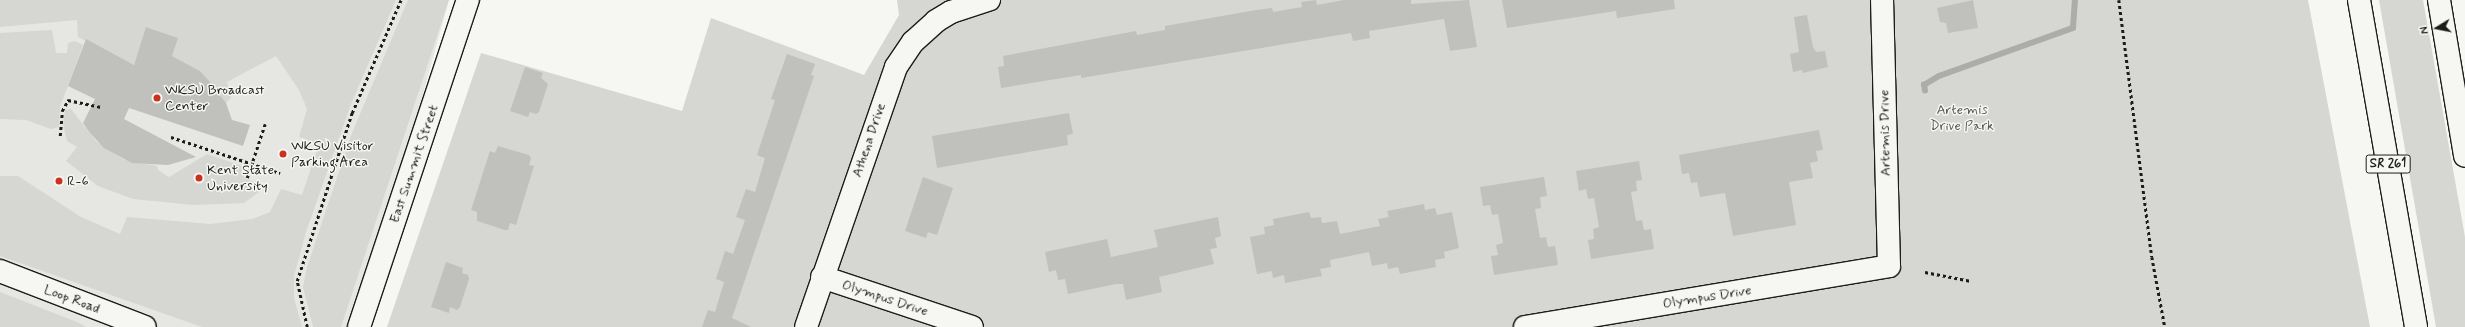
<!DOCTYPE html>
<html>
<head>
<meta charset="utf-8">
<style>
  body { margin:0 }
  #map { position:relative; width:2465px; height:327px; overflow:hidden; background:#f6f6f2; font-family:Mynerve,sans-serif }
  div>[style] { position:absolute }
  .built>* { inset:0; background:#e6e6e2 }
  .green>* { inset:0; background:#d6d6d2 }
  .stream>* { height:5.5px; margin:-2.75px; padding:0 2.75px; transform-origin:2.75px; border-radius:2.75px; background:#acaca9 }
  .building>* { inset:0; background:#c0c0bd }
  .path>* { height:2.5px; margin-top:-1.25px; transform-origin:0; background:repeating-linear-gradient(90deg,#1c1c1c 0 3px,transparent 0 6px) }
  .roads { filter:drop-shadow(1px 0 #1c1c1c) drop-shadow(-1px 0 #1c1c1c) drop-shadow(0 1px #1c1c1c) drop-shadow(0 -1px #1c1c1c) }
  .minor>* { height:22px; margin:-11px; padding:0 11px; transform-origin:11px; border-radius:11px; background:#f6f6f2 }
  .major>* { height:22px; margin:-11px; padding:0 11px; transform-origin:11px; border-radius:11px; background:#f6f6f2 }
  .dots>* { width:11px; height:11px; translate:-50% -50%; box-sizing:border-box; border:2px solid #f6f6f2; border-radius:50% }
  span { translate:-50% -50%; white-space:nowrap; text-align:center; line-height:1.15; -webkit-text-stroke:3px #f6f6f2; paint-order:stroke }
  .shield-label span { padding:1px 3px; background:#f6f6f2; border:1px solid; border-radius:3px; -webkit-text-stroke-width:0 }
  .shield-label { font-size:13px; color:#1c1c1c; font-weight:700 }
  .poi-label { font-size:14px; color:#1c1c1c }
  .left { translate:0 -50%; text-align:left }
  .park-label { font-size:14px; color:#545453 }
  .street-label { font-size:14px; color:#1c1c1c }
  .north { position:absolute; left:2417px; top:8px; width:40px; height:40px; -webkit-text-stroke:3px #f6f6f2; paint-order:stroke; rotate:260deg; font-size:11px; font-weight:700; line-height:16px; text-align:center; color:#1c1c1c }
  .north::after { content:''; display:block; margin:auto; width:14px; height:18px; background:#1c1c1c; clip-path:polygon(50% 0,100% 100%,50% 72%,0 100%) }
</style>
</head>
<body>
<div id="map">
  <div class="built">
    <i style="clip-path:polygon(0 0,449px 0,358px 327px,0 327px)"></i>
  </div>
  <div class="green">
    <i style="clip-path:polygon(0 0,396px 0,351px 104px,306px 232px,294px 276px,294px 298px,302px 327px,202px 327px,0 256px,0 176px,18px 176px,81px 217px,120px 234px,127px 217px,210px 224px,252px 219px,270px 212px,281px 189px,302px 195px,319px 144px,299px 137px,307px 109px,299px 90px,276px 56px,227px 82px,231px 98px,226px 103px,200px 71px,172px 56px,177px 38px,147px 27px,134px 65px,78px 37px,77px 20px,0 27px)"></i>
    <i style="clip-path:polygon(408px 0,449px 0,341px 327px,313px 327px,303px 287px,307px 267px,352px 133px)"></i>
    <i style="clip-path:polygon(897px 0,2308px 0,2370px 327px,387px 327px,481px 53px,682px 111px,711px 18px,864px 75px,899px 15px)"></i>
    <i style="clip-path:polygon(2379px 0,2423px 0,2465px 237px,2465px 327px,2436px 327px)"></i>
    <i style="clip-path:polygon(52px 30px,56px 53px,67px 53px,68px 43px,75px 41px,83px 45px,60px 107px,59px 127px,51px 129px,26px 120px,0 119px,0 33px)"></i>
    <i style="clip-path:polygon(71px 109px,96px 141px,123px 159px,157px 166px,158px 170px,169px 177px,207px 154px,245px 167px,244px 178px,263px 185px,263px 189px,244px 203px,194px 205px,133px 199px,98px 186px,66px 161px,77px 147px,67px 141px,63px 124px,65px 110px)"></i>
    <i style="clip-path:polygon(0 292px,77px 322px,86px 327px,0 327px)"></i>
  </div>
  <div class="stream">
    <i style="left:1925px;top:91px;width:6px;rotate:-99deg"></i>
    <i style="left:1924px;top:85px;width:17px;rotate:-31deg"></i>
    <i style="left:1939px;top:76px;width:142px;rotate:-19.7deg"></i>
    <i style="left:2073px;top:28px;width:28px;rotate:-86deg"></i>
  </div>
  <div class="building">
    <i style="clip-path:polygon(1316px 0,1317px 5px,1344px 0,1411px 0,1411px 4px,1469px 0,1477px 47px,1450px 51px,1444px 19px,1369px 31px,1370px 38px,1353px 41px,1351px 33px,1081px 78px,1081px 75px,1001px 88px,998px 67px,1004px 66px,1003px 56px,1136px 31px,1137px 35px,1165px 30px,1165px 26px,1256px 10px,1272px 8px,1273px 12px,1302px 7px,1301px 2px)"></i>
    <i style="clip-path:polygon(1502px 0,1674px 0,1675px 9px,1617px 18px,1616px 11px,1507px 28px)"></i>
    <i style="clip-path:polygon(1973px 0,1978px 28px,1948px 33px,1946px 23px,1940px 22px,1937px 8px)"></i>
    <i style="clip-path:polygon(1807px 15px,1813px 47px,1816px 52px,1825px 51px,1828px 67px,1803px 73px,1802px 70px,1793px 72px,1790px 54px,1799px 52px,1794px 17px)"></i>
    <i style="clip-path:polygon(146px 27px,178px 38px,172px 56px,200px 71px,210px 82px,226px 103px,232px 120px,250px 125px,243px 146px,129px 108px,124px 119px,196px 157px,168px 165px,132px 163px,104px 148px,90px 133px,83px 123px,95px 99px,68px 86px,86px 39px,134px 65px)"></i>
    <i style="clip-path:polygon(787px 54px,815px 64px,811px 75px,814px 76px,732px 318px,751px 327px,702px 327px,708px 310px,715px 312px,724px 282px,716px 279px,725px 251px,733px 254px,745px 220px,736px 217px,746px 189px,755px 192px,765px 158px,757px 155px,775px 100px,771px 99px)"></i>
    <i style="clip-path:polygon(525px 67px,543px 73px,541px 78px,548px 84px,539px 112px,536px 114px,530px 112px,528px 117px,510px 111px)"></i>
    <i style="clip-path:polygon(1069px 113px,1073px 134px,1067px 135px,1068px 145px,937px 168px,932px 136px)"></i>
    <i style="clip-path:polygon(1819px 130px,1823px 150px,1816px 151px,1818px 161px,1810px 163px,1813px 178px,1789px 182px,1796px 225px,1733px 236px,1725px 193px,1700px 197px,1697px 182px,1691px 183px,1689px 173px,1682px 174px,1679px 155px)"></i>
    <i style="clip-path:polygon(498px 146px,529px 155px,531px 158px,529px 165px,534px 166px,516px 225px,510px 223px,508px 230px,505px 230px,477px 221px,477px 212px,471px 210px,490px 151px,495px 153px)"></i>
    <i style="clip-path:polygon(1639px 161px,1642px 180px,1636px 181px,1637px 191px,1631px 192px,1636px 221px,1642px 220px,1644px 230px,1651px 229px,1654px 249px,1591px 259px,1588px 240px,1594px 239px,1593px 229px,1599px 227px,1594px 198px,1588px 199px,1586px 189px,1579px 191px,1576px 171px)"></i>
    <i style="clip-path:polygon(923px 177px,953px 188px,937px 235px,928px 232px,926px 238px,905px 231px)"></i>
    <i style="clip-path:polygon(1544px 177px,1547px 196px,1540px 197px,1541px 208px,1535px 209px,1540px 238px,1546px 237px,1548px 247px,1555px 246px,1558px 265px,1494px 275px,1491px 256px,1498px 255px,1496px 245px,1503px 243px,1498px 214px,1492px 215px,1490px 205px,1483px 206px,1480px 187px)"></i>
    <i style="clip-path:polygon(1424px 204px,1425px 210px,1435px 208px,1437px 215px,1452px 212px,1459px 248px,1444px 252px,1445px 258px,1435px 260px,1436px 267px,1400px 274px,1398px 267px,1388px 269px,1387px 263px,1372px 266px,1369px 252px,1330px 260px,1331px 267px,1320px 269px,1322px 276px,1285px 283px,1284px 275px,1273px 278px,1272px 271px,1257px 274px,1250px 237px,1265px 234px,1264px 227px,1274px 225px,1273px 219px,1309px 212px,1311px 218px,1321px 217px,1322px 223px,1337px 221px,1340px 234px,1380px 226px,1378px 219px,1389px 217px,1387px 211px)"></i>
    <i style="clip-path:polygon(1218px 217px,1221px 236px,1215px 238px,1217px 248px,1210px 249px,1214px 264px,1159px 277px,1162px 292px,1126px 300px,1123px 284px,1116px 284px,1068px 294px,1065px 279px,1058px 280px,1056px 270px,1049px 272px,1045px 252px,1107px 239px,1111px 257px,1158px 247px,1154px 230px)"></i>
    <i style="clip-path:polygon(446px 262px,463px 268px,462px 273px,468px 275px,469px 279px,460px 307px,457px 310px,450px 307px,449px 313px,431px 307px)"></i>
  </div>
  <div class="path">
    <i style="left:2119px;top:0;width:259px;rotate:82.7deg"></i>
    <i style="left:2152px;top:257px;width:71px;rotate:79.5deg"></i>
    <i style="left:60px;top:136px;width:25px;rotate:-85deg"></i>
    <i style="left:62px;top:111px;width:13px;rotate:-61deg"></i>
    <i style="left:68px;top:100px;width:35px;rotate:12deg"></i>
    <i style="left:171px;top:137px;width:115px;rotate:18.3deg"></i>
    <i style="left:247px;top:178px;width:57px;rotate:-71.6deg"></i>
    <i style="left:1925px;top:272px;width:47px;rotate:11.1deg"></i>
    <i style="left:307px;top:327px;width:47px;rotate:-102.3deg"></i>
    <i style="left:297px;top:281px;width:177px;rotate:-71.9deg"></i>
    <i style="left:352px;top:113px;width:123px;rotate:-66.6deg"></i>
  </div>
  <div class="roads">
    <div class="minor">
      <i style="left:0;top:271px;width:155px;rotate:21.1deg"></i>
      <i style="left:822px;top:277px;width:158px;rotate:18.4deg"></i>
      <i style="left:806px;top:327px;width:275px;rotate:-70.9deg"></i>
      <i style="left:896px;top:67px;width:30px;rotate:-56deg"></i>
      <i style="left:913px;top:42px;width:31px;rotate:-42deg"></i>
      <i style="left:936px;top:21px;width:17px;rotate:-31deg"></i>
      <i style="left:951px;top:12px;width:40px;rotate:-18deg"></i>
      <i style="left:1525px;top:327px;width:369px;rotate:-9.5deg"></i>
      <i style="left:1889px;top:266px;width:266px;rotate:-91.5deg"></i>
    </div>
    <div class="major">
      <i style="left:2359px;top:0;width:332px;rotate:80.1deg"></i>
      <i style="left:2439px;top:0;width:158px;rotate:80.5deg"></i>
      <i style="left:359px;top:327px;width:345px;rotate:-71.6deg"></i>
    </div>
  </div>
  <div class="dots">
    <i style="left:157px;top:98px;background:#c8321e"></i>
    <i style="left:283px;top:154px;background:#c8321e"></i>
    <i style="left:199px;top:178px;background:#c8321e"></i>
    <i style="left:59px;top:181px;background:#c8321e"></i>
  </div>
  <div class="shield-label">
    <span style="left:2388px;top:164px">SR 261</span>
  </div>
  <div class="poi-label">
    <span class="left" style="left:165px;top:98px">WKSU Broadcast<br>Center</span>
    <span class="left" style="left:291px;top:154px">WKSU Visitor<br>Parking Area</span>
    <span class="left" style="left:207px;top:178px">Kent State<br>University</span>
    <span class="left" style="left:67px;top:181px">R-6</span>
  </div>
  <div class="park-label">
    <span style="left:1962px;top:118px">Artemis<br>Drive Park</span>
  </div>
  <div class="street-label">
    <span style="left:1885px;top:133px;rotate:-91deg">Artemis Drive</span>
    <span style="left:869px;top:140px;rotate:-71deg">Athena Drive</span>
    <span style="left:414px;top:164px;rotate:-71deg">East Summit Street</span>
    <span style="left:1707px;top:297px;rotate:-9deg">Olympus Drive</span>
    <span style="left:885px;top:298px;rotate:18deg">Olympus Drive</span>
    <span style="left:72px;top:299px;rotate:21deg">Loop Road</span>
  </div>
  <div class="north">N</div>
</div>
</body>
</html>
